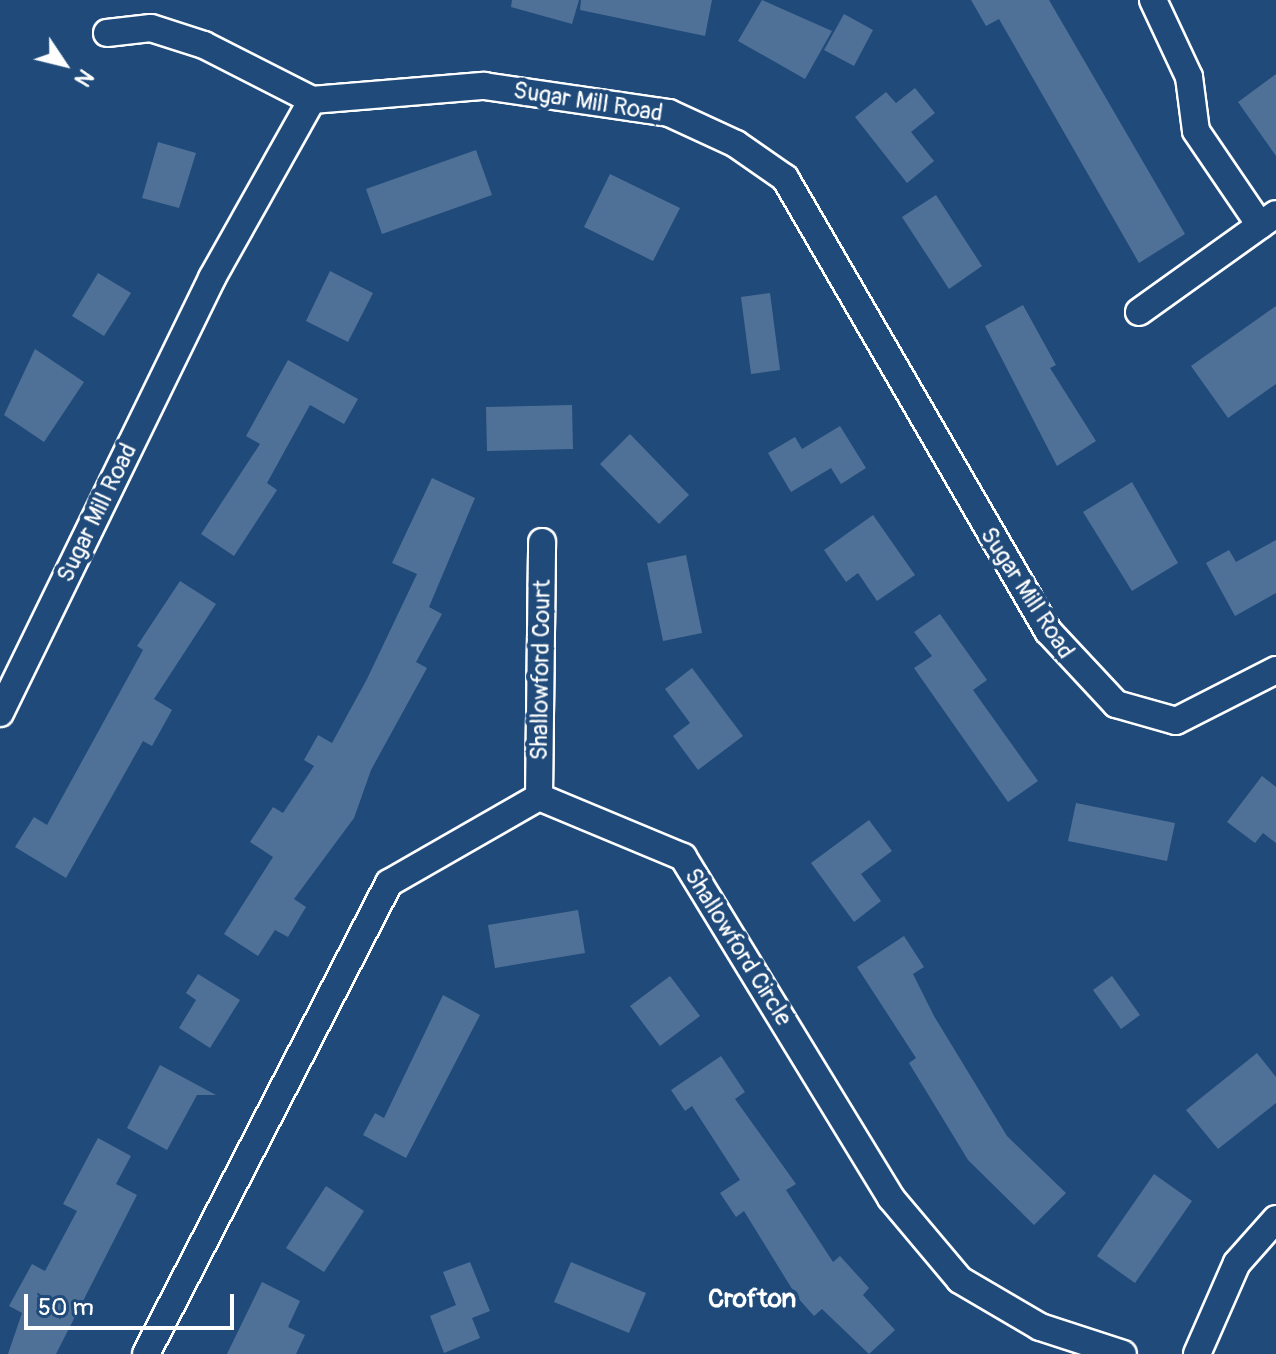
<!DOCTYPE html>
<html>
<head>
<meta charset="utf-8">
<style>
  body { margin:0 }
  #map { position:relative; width:1276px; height:1354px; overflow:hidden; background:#1f4a7a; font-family:Pangolin,sans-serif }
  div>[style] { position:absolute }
  .building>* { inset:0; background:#507197 }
  .roads { filter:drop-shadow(2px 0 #fff) drop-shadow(-2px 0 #fff) drop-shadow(0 2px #fff) drop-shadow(0 -2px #fff) }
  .street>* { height:26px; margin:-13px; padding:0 13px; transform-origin:13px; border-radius:13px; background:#1f4a7a }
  span { translate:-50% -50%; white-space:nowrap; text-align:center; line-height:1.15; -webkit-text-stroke:8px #1f4a7a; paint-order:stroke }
  .street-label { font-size:24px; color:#fff }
  .neighbourhood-label { font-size:26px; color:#fff; font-weight:700 }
  .north { position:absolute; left:24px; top:24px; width:80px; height:80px; -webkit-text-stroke:6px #1f4a7a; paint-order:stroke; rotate:125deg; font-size:22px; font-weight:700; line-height:32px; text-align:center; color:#fff }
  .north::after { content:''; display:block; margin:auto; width:28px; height:36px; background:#fff; clip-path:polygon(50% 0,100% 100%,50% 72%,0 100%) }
  .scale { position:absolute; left:24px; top:1294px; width:210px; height:36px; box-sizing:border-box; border:4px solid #fff; border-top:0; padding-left:10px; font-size:24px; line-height:28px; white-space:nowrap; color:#fff; -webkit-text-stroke:6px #1f4a7a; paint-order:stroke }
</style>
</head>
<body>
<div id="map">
  <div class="building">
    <i style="clip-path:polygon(512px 0,579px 0,572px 24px,511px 7px)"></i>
    <i style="clip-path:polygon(581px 0,712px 0,705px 36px,580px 10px)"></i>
    <i style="clip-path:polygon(762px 0,832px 31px,805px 79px,738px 41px)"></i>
    <i style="clip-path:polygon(971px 0,1049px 0,1185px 234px,1139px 263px,999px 19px,986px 26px)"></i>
    <i style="clip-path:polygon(844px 14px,873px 30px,854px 66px,824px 50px)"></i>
    <i style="clip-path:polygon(1276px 74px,1276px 156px,1238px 102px)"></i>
    <i style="clip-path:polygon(915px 88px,935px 113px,911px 132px,934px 161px,907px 183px,855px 117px,886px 92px,896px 103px)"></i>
    <i style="clip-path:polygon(158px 142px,196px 153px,179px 208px,142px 198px)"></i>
    <i style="clip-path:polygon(476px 150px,492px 195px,382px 234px,366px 189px)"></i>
    <i style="clip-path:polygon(610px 174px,680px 208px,653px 261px,584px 227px)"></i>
    <i style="clip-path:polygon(936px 195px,982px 266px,949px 289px,902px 217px)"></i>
    <i style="clip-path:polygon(330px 271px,373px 293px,348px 342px,306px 321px)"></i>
    <i style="clip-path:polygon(98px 273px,131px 293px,104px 336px,72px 316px)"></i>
    <i style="clip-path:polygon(770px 293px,780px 370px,751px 374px,741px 297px)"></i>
    <i style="clip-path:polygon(1023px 305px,1056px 365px,1050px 368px,1096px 441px,1057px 466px,985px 326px)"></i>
    <i style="clip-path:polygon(1276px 306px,1276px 384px,1228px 418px,1191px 366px)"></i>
    <i style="clip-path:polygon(35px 349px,84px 382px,44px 442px,4px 415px)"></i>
    <i style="clip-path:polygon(288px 360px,358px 399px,344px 424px,310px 405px,267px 483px,277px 490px,234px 556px,201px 534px,260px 444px,246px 436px)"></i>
    <i style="clip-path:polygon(572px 405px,573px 449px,487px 451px,486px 407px)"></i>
    <i style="clip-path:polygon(840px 426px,866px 468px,841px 484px,831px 468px,791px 492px,768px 453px,795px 437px,802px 449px)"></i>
    <i style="clip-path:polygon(630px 434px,689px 495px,659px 524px,600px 464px)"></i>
    <i style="clip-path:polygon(432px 478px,475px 498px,429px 607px,442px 614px,416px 662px,427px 668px,371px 770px,354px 818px,294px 899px,306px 907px,288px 937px,275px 930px,258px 956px,224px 934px,273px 857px,250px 842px,273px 807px,283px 813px,314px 766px,304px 760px,318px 735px,332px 743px,367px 679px,417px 574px,392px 563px)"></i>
    <i style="clip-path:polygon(1132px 482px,1178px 563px,1132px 591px,1083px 512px)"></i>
    <i style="clip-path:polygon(873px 515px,915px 575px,877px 601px,858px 573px,846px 582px,824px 550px)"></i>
    <i style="clip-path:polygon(1276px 540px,1276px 593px,1235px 616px,1206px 563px,1229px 550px,1236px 562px)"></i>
    <i style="clip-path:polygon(686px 555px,702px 633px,663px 641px,647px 563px)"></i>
    <i style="clip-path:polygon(180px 581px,216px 604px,154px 699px,172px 710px,152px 746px,143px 741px,66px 878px,15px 847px,34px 817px,47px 825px,143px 650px,137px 646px)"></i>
    <i style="clip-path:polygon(940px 614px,987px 680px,973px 690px,1038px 781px,1008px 802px,914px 668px,932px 656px,914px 632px)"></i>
    <i style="clip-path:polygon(692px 668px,743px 736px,698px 770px,673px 736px,690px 723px,665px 689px)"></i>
    <i style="clip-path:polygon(1262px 776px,1276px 787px,1276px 843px,1263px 833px,1255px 843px,1227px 822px)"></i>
    <i style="clip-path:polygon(1076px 803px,1175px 823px,1167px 861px,1068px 841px)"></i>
    <i style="clip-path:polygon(869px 820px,892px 851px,861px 874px,881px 901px,854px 922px,811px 863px)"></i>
    <i style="clip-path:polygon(578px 910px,585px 953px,495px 968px,488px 925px)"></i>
    <i style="clip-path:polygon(904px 936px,924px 967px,913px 974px,934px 1016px,1007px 1136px,1066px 1193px,1034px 1225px,968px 1160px,909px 1063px,916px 1058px,857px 967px)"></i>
    <i style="clip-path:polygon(198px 974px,240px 1000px,210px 1048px,179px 1028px,196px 1000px,186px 993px)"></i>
    <i style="clip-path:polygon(670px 976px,700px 1016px,660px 1046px,630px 1006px)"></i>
    <i style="clip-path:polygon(1112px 976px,1140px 1015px,1121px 1029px,1093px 990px)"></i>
    <i style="clip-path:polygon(443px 995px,480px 1015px,406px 1158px,363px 1135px,375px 1113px,384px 1118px)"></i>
    <i style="clip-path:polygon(1257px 1053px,1276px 1077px,1276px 1103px,1218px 1149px,1186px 1110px)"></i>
    <i style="clip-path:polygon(721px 1056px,745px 1092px,735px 1099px,796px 1184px,786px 1190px,833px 1262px,840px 1256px,869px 1288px,863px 1295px,895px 1330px,869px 1354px,822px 1309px,814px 1316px,797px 1297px,744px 1211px,736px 1217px,720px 1193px,740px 1180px,692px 1106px,685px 1111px,671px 1090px)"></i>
    <i style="clip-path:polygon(160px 1065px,216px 1095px,197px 1095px,167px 1150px,127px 1128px)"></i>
    <i style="clip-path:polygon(98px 1138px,131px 1156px,116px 1184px,137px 1195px,56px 1354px,8px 1354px,22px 1313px,9px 1306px,32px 1264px,45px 1271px,77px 1211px,63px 1204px)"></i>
    <i style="clip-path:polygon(1154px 1174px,1192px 1201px,1135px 1283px,1097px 1256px)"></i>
    <i style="clip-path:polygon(326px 1186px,364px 1211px,324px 1272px,286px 1248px)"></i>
    <i style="clip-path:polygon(470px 1262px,490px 1311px,472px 1318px,480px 1338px,444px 1353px,430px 1316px,456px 1305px,443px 1272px)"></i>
    <i style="clip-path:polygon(571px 1262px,646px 1293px,629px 1333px,554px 1302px)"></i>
    <i style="clip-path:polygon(262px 1282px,300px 1301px,288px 1327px,305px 1335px,296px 1354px,227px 1354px)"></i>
  </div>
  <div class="roads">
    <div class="street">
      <i style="left:1153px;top:0;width:85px;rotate:64.9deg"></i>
      <i style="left:1189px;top:77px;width:54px;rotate:82.6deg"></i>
      <i style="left:1196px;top:131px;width:114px;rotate:55.8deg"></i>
      <i style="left:107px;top:33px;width:44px;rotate:-6.5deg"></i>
      <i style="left:151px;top:28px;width:56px;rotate:17.8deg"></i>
      <i style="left:204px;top:45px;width:121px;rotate:27deg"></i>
      <i style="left:1139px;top:312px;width:168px;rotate:-35.6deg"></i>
      <i style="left:0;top:713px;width:484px;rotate:-64deg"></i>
      <i style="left:212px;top:278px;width:204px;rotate:-60.7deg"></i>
      <i style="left:312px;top:100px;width:173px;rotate:-4.7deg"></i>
      <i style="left:484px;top:86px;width:187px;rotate:8.3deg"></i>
      <i style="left:669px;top:113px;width:74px;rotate:24.8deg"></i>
      <i style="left:736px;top:144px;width:60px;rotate:34.8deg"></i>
      <i style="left:785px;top:178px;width:524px;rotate:59.86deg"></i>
      <i style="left:1048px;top:631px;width:100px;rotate:47deg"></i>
      <i style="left:1116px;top:704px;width:62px;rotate:15.8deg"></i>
      <i style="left:1176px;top:721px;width:112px;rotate:-27deg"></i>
      <i style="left:539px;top:797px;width:156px;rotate:22.6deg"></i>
      <i style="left:683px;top:857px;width:399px;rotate:58.6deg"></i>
      <i style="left:891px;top:1198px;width:107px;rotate:49.9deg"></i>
      <i style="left:960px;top:1280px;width:93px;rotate:30.4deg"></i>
      <i style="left:1040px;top:1327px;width:87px;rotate:18deg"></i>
      <i style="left:539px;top:797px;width:255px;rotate:-89.3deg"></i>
      <i style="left:146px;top:1354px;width:530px;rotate:-62.71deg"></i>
      <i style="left:389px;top:883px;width:173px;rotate:-29.8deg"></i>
      <i style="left:1197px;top:1354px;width:99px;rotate:-66.3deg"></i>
      <i style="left:1237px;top:1263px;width:59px;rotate:-48.4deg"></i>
    </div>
  </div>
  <div class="street-label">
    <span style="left:588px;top:102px;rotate:9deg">Sugar Mill Road</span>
    <span style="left:97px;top:513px;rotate:-64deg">Sugar Mill Road</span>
    <span style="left:1027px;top:593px;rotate:57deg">Sugar Mill Road</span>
    <span style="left:541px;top:670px;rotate:-89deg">Shallowford Court</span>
    <span style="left:738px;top:947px;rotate:58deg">Shallowford Circle</span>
  </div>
  <div class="neighbourhood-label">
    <span style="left:752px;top:1300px">Crofton</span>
  </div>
  <div class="north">N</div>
  <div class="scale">50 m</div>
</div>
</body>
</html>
